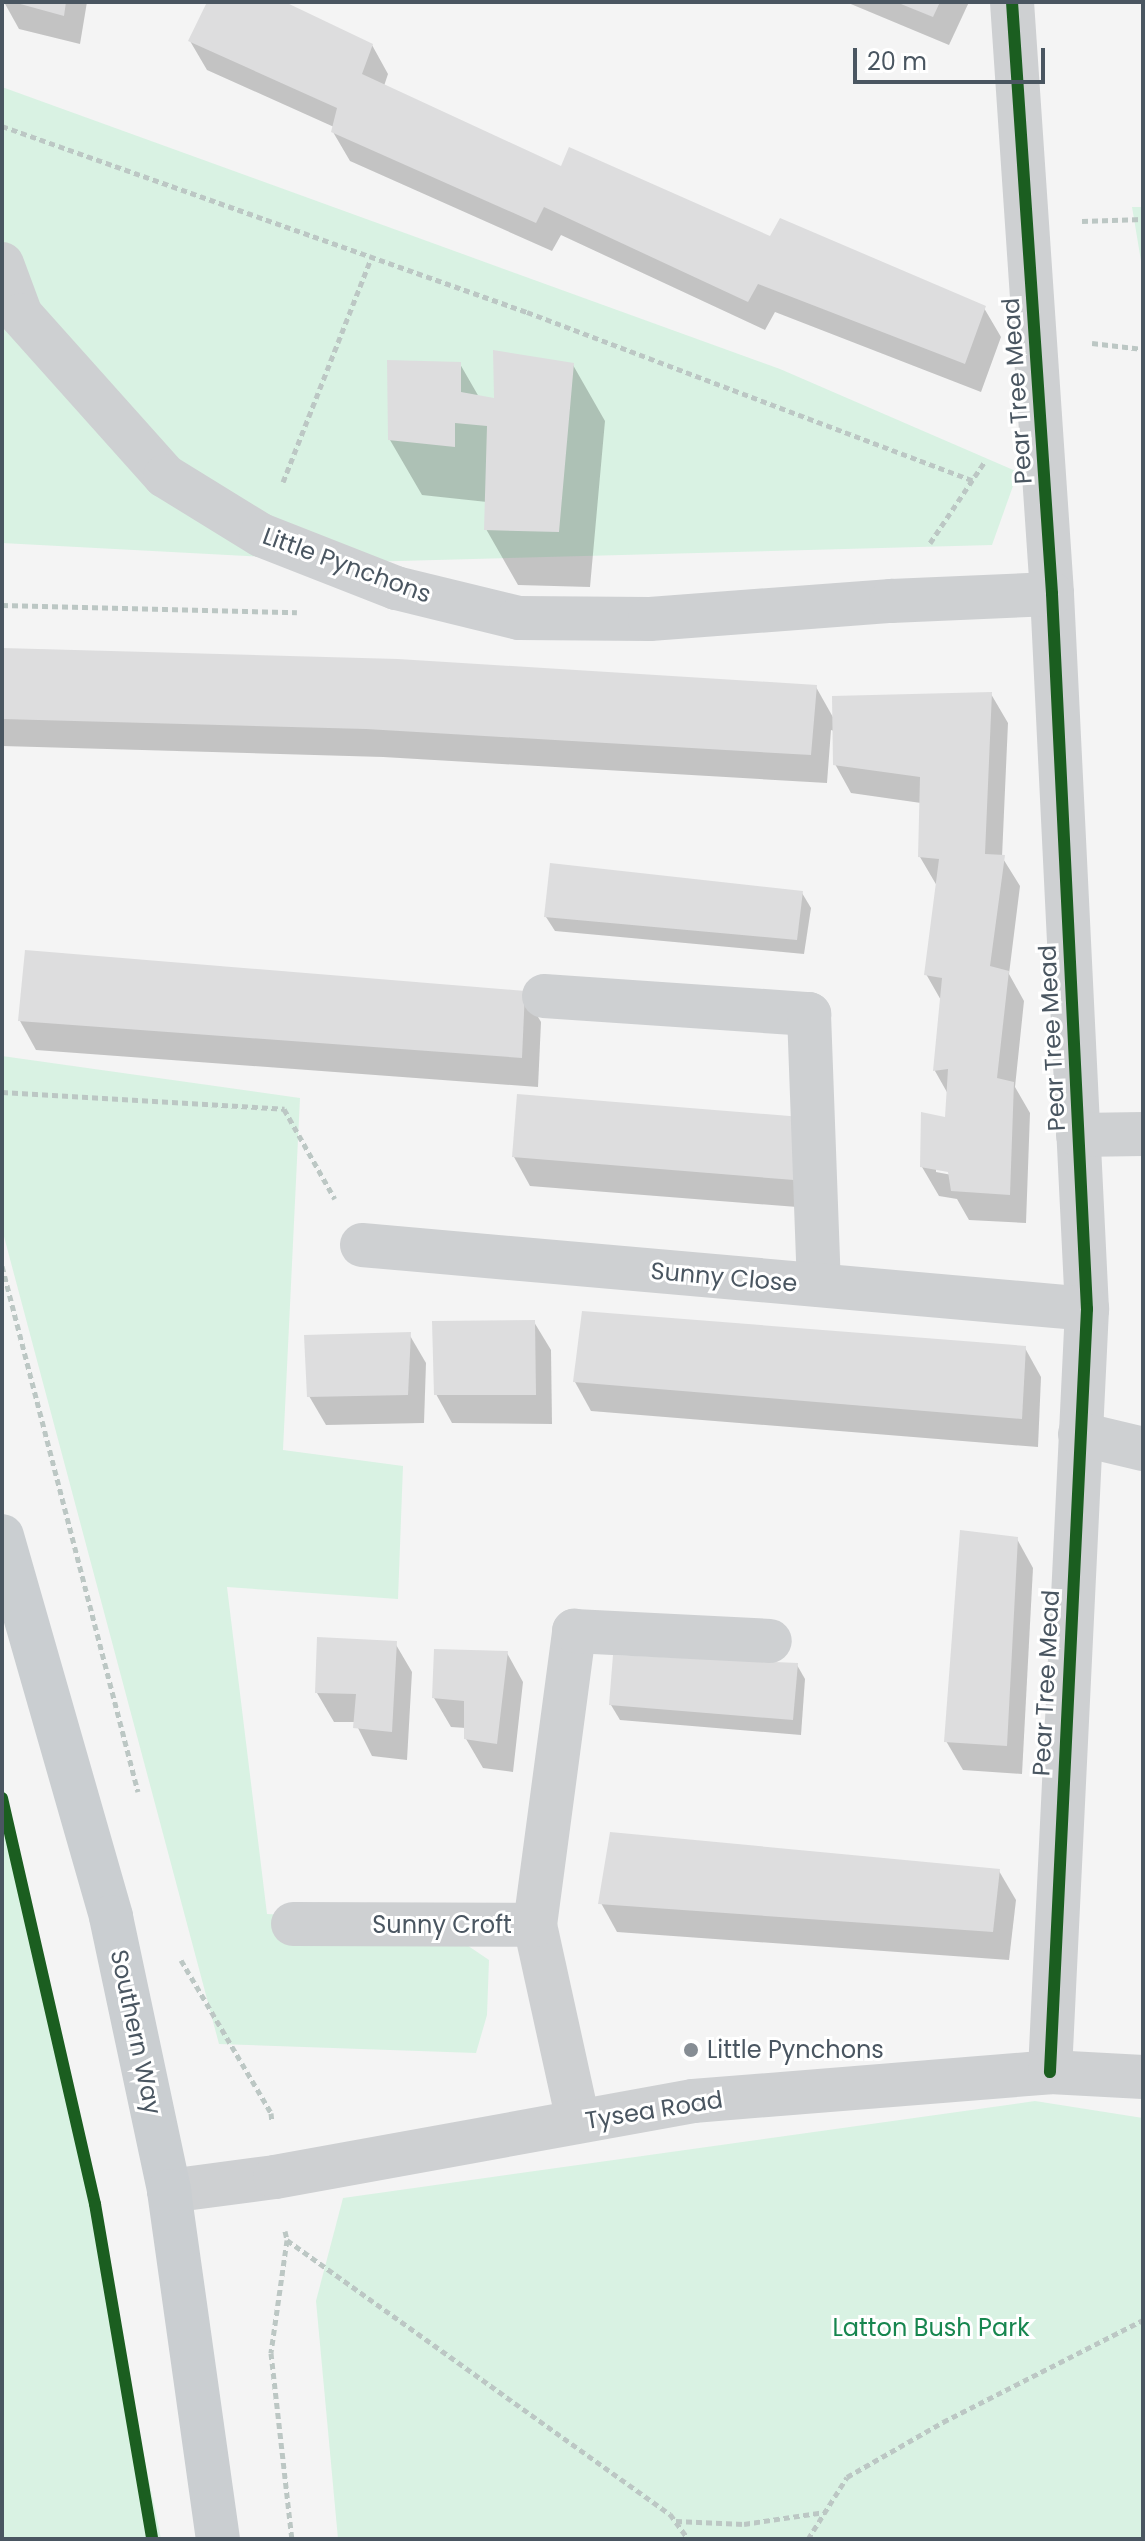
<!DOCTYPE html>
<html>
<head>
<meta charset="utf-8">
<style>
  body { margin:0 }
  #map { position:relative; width:1145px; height:2541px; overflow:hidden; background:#f4f4f4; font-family:Poppins,sans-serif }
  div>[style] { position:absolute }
  .green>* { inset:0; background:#d9f2e3 }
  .shadow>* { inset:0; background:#0003 }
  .building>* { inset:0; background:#ddddde }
  .path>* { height:5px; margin-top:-2.5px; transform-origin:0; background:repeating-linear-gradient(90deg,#bcc7c4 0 6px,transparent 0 10px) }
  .minor>* { height:44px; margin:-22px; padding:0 22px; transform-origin:22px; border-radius:22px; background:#ced0d2 }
  .major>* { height:44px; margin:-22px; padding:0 22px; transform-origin:22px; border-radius:22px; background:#caced1 }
  .cycleway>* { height:12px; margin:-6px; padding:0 6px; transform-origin:6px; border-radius:6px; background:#1b5e20 }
  .dots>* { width:22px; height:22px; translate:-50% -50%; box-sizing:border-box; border:4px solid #fff; border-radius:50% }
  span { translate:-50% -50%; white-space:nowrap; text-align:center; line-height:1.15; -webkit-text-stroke:6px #fff; paint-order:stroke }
  .street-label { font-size:24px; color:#4a5661 }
  .poi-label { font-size:24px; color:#4a5661 }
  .left { translate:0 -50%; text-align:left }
  .park-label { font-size:24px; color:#17864f }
  .frame { position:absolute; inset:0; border:4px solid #4a5661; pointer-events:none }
  .scale { position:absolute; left:853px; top:48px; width:192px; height:36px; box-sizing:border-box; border:4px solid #4a5661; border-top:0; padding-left:10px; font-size:24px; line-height:28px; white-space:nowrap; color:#4a5661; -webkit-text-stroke:6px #fff; paint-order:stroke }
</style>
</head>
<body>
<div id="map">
  <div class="green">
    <i style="clip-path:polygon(2px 87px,780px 369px,1018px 472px,992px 545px,362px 562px,2px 543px)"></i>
    <i style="clip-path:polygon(1132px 207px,1143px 207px,1143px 273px)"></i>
    <i style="clip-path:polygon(2px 1056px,300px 1098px,283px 1450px,403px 1466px,398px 1599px,227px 1587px,267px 1914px,402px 1920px,458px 1939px,489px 1960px,487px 2015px,476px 2053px,219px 2044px,2px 1229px)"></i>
    <i style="clip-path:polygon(2px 1782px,14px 1829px,161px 2539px,2px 2539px)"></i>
    <i style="clip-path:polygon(1035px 2101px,1143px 2118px,1143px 2539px,338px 2539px,316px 2301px,343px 2198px)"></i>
  </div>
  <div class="shadow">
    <i style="clip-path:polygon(4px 2px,87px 2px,80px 44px,19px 29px)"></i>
    <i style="clip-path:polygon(209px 2px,280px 2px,372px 45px,388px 74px,384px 86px,562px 169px,984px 308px,1001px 337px,981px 392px,775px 312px,765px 330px,561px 235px,552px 251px,350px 161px,333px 132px,334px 127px,207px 70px,190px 41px)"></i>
    <i style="clip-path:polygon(846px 2px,969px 2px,949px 45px)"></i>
    <i style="clip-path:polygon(460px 364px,479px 397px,496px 401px,573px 365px,605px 421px,590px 587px,518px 585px,486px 529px,487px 502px,422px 495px,390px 440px)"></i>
    <i style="clip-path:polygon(evenodd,2px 650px,816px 687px,834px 719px,991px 694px,1008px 723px,1002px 857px,1020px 886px,1009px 974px,1024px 1001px,1015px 1087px,1030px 1113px,1026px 1223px,969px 1220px,957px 1199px,939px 1196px,922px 1167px,947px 1119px,948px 1094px,935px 1071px,942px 1002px,926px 974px,937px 886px,920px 857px,921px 803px,851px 793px,835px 764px,834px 731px,831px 730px,827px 783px,383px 757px,2px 746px,2px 650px,936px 1168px,958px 1172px,957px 1176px,936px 1172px,936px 1168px)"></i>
    <i style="clip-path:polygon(802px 893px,811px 908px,804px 954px,555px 931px,546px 917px)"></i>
    <i style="clip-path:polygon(524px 993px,541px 1022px,538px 1087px,36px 1050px,20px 1021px)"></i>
    <i style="clip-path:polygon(801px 1119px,810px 1208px,530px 1186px,514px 1157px)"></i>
    <i style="clip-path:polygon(534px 1322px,551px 1350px,552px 1424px,452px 1423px,436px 1394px)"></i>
    <i style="clip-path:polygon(409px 1334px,426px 1363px,424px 1423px,326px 1425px,309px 1396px)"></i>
    <i style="clip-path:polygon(1025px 1348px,1041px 1377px,1038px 1447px,591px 1411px,575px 1382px)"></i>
    <i style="clip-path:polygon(1017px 1539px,1033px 1568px,1022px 1774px,963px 1770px,946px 1741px)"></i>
    <i style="clip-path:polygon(395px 1643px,412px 1672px,407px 1760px,372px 1756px,355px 1722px,334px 1722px,317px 1693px)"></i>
    <i style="clip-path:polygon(507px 1653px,523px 1682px,513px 1772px,483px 1768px,466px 1739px,466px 1728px,451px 1727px,434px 1698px)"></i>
    <i style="clip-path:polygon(797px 1665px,805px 1679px,801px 1735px,620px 1720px,611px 1705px)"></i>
    <i style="clip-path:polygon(999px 1871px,1016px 1900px,1009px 1960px,617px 1932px,601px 1903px)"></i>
  </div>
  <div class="building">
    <i style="clip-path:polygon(13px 2px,66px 2px,64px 16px)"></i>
    <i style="clip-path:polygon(207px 2px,285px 2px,373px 44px,362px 74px,561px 166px,569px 147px,770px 236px,780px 218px,986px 306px,965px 364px,758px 284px,748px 302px,544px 207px,536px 223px,331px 132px,337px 108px,188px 41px)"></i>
    <i style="clip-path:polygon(896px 2px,940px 2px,933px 17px)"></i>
    <i style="clip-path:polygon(493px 350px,574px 363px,559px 532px,484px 530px,487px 426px,455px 423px,455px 447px,388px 440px,387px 360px,461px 362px,461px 392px,494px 398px)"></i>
    <i style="clip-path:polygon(2px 648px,398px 659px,817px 685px,811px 755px,366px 729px,2px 719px)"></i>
    <i style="clip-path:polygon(992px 692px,985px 854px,1005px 855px,990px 966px,1009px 971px,997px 1078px,1014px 1082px,1010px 1195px,951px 1191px,948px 1172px,920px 1167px,921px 1112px,945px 1117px,948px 1069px,933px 1071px,942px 978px,924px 975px,939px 859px,918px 857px,920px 777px,833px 765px,832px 696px)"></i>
    <i style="clip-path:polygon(550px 863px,803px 891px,797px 940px,544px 917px)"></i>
    <i style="clip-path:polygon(25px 950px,525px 991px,522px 1058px,18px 1021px)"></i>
    <i style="clip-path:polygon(517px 1094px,802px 1117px,794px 1180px,512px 1157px)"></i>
    <i style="clip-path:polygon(582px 1311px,1026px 1346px,1022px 1419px,573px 1382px)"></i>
    <i style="clip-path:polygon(535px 1320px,536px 1395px,434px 1395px,432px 1321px)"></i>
    <i style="clip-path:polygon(411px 1332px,408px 1395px,307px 1397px,304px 1335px)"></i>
    <i style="clip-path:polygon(960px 1530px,1018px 1537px,1007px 1746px,944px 1742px)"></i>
    <i style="clip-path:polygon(317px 1637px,397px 1641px,392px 1732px,353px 1728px,356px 1694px,315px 1693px)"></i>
    <i style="clip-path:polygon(434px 1649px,508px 1651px,497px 1744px,464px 1739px,464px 1701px,432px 1698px)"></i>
    <i style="clip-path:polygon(613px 1655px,798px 1663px,793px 1720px,609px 1705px)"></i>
    <i style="clip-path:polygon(610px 1832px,1000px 1869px,993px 1932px,598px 1904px)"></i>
  </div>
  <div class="path">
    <i style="left:2px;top:126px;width:557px;rotate:19.51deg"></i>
    <i style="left:527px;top:312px;width:476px;rotate:20.7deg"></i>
    <i style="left:1082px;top:221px;width:61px;rotate:-1.9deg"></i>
    <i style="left:1092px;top:343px;width:51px;rotate:6.7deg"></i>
    <i style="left:283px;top:482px;width:243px;rotate:-68.5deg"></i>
    <i style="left:930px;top:543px;width:99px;rotate:-56.1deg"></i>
    <i style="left:2px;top:605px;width:295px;rotate:1.4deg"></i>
    <i style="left:2px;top:1092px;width:283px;rotate:3.4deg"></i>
    <i style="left:284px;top:1109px;width:103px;rotate:60.5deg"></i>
    <i style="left:2px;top:1266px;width:543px;rotate:75.5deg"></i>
    <i style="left:181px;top:1960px;width:178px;rotate:59.5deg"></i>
    <i style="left:271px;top:2113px;width:9px;rotate:84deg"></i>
    <i style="left:285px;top:2231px;width:9px;rotate:77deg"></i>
    <i style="left:287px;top:2240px;width:114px;rotate:98.1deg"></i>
    <i style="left:271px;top:2353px;width:187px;rotate:83.6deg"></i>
    <i style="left:287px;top:2240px;width:471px;rotate:35.6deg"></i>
    <i style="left:670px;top:2514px;width:31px;rotate:54deg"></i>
    <i style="left:676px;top:2521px;width:68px;rotate:2.5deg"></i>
    <i style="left:744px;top:2524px;width:82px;rotate:-8.4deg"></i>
    <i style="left:808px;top:2539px;width:73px;rotate:-57.8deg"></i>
    <i style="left:847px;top:2477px;width:111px;rotate:-29.8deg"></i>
    <i style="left:943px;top:2422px;width:225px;rotate:-27deg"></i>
  </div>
  <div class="minor">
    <i style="left:1012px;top:2px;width:593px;rotate:86.13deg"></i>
    <i style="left:1052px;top:594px;width:716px;rotate:87.2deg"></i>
    <i style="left:1087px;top:1309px;width:764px;rotate:92.78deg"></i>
    <i style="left:2px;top:264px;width:54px;rotate:69.6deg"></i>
    <i style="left:21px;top:315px;width:216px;rotate:48.2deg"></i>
    <i style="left:165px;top:476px;width:113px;rotate:31.6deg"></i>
    <i style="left:261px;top:535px;width:145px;rotate:21.4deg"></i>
    <i style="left:396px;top:588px;width:127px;rotate:13.7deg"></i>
    <i style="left:519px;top:618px;width:131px;rotate:0.4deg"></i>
    <i style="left:650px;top:619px;width:242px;rotate:-4.3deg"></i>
    <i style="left:891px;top:601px;width:161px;rotate:-2.5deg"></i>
    <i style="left:544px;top:996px;width:266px;rotate:3.9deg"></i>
    <i style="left:809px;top:1014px;width:271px;rotate:87.9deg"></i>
    <i style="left:1078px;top:1135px;width:65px;rotate:-0.9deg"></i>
    <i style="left:362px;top:1245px;width:728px;rotate:5.04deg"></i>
    <i style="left:1080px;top:1434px;width:65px;rotate:13.4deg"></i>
    <i style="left:293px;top:1924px;width:242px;rotate:0.2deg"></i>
    <i style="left:535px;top:1925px;width:201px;rotate:77.6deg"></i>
    <i style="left:535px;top:1925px;width:297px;rotate:-82.4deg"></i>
    <i style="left:574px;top:1631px;width:196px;rotate:2.9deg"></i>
    <i style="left:169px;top:2191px;width:107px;rotate:-7.5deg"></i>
    <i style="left:275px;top:2177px;width:425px;rotate:-10.3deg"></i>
    <i style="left:693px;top:2101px;width:358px;rotate:-4.6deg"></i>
    <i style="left:1050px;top:2072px;width:93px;rotate:3.1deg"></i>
  </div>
  <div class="major">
    <i style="left:2px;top:1536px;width:396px;rotate:74deg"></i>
    <i style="left:111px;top:1917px;width:280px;rotate:78deg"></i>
    <i style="left:169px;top:2191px;width:351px;rotate:82deg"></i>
  </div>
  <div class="cycleway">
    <i style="left:1012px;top:2px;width:593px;rotate:86.13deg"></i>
    <i style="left:1052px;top:594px;width:716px;rotate:87.2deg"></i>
    <i style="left:1087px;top:1309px;width:764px;rotate:92.78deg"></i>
    <i style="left:2px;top:1798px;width:417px;rotate:77.1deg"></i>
    <i style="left:95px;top:2204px;width:340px;rotate:80.3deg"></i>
  </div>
  <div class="dots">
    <i style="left:691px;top:2050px;background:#868d94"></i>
  </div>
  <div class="street-label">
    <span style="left:1017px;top:391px;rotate:-94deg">Pear Tree Mead</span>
    <span style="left:347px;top:565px;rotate:20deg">Little Pynchons</span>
    <span style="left:1052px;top:1038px;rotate:-93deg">Pear Tree Mead</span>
    <span style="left:724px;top:1277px;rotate:5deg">Sunny Close</span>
    <span style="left:1046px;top:1683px;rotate:-87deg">Pear Tree Mead</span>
    <span style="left:442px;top:1925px">Sunny Croft</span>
    <span style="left:136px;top:2032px;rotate:78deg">Southern Way</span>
    <span style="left:654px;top:2110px;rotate:-9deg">Tysea Road</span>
  </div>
  <div class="poi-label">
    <span class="left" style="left:707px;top:2050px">Little Pynchons</span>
  </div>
  <div class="park-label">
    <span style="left:931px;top:2328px">Latton Bush Park</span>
  </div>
  <div class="frame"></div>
  <div class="scale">20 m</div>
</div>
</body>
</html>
